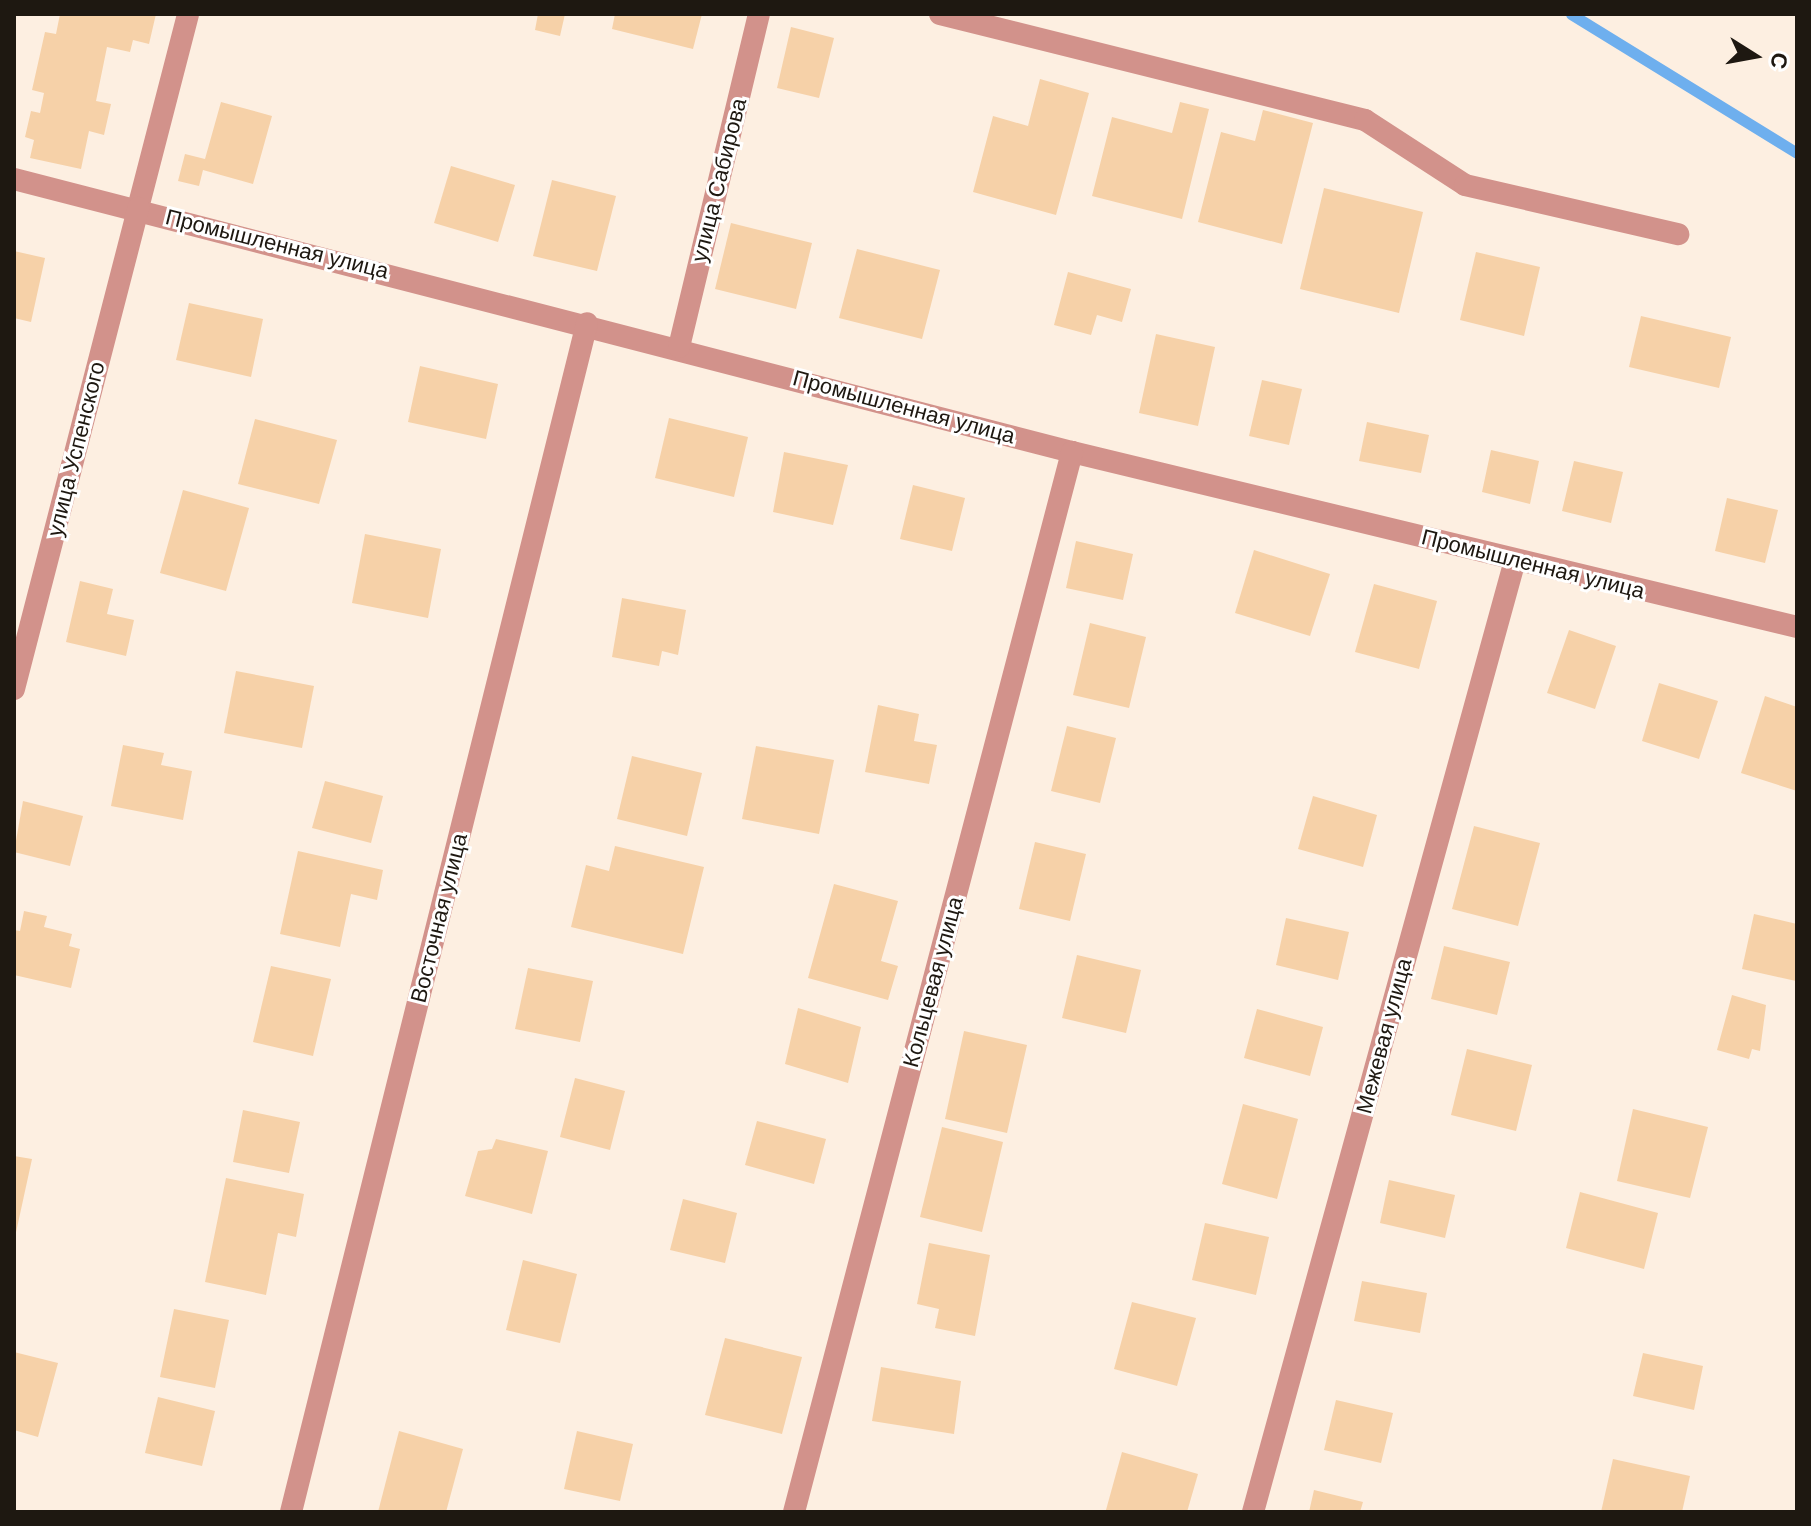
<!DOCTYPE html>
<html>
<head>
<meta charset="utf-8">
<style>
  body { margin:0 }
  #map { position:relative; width:1811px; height:1526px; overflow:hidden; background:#fdefe1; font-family:Helvetica,sans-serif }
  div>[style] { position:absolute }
  .stream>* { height:11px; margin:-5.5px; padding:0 5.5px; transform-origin:5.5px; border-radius:5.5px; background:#6eafee }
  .building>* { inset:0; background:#f6d1a8 }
  .service>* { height:22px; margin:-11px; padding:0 11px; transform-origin:11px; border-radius:11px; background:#d2928b }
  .minor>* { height:22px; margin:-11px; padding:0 11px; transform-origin:11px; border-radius:11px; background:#d2928b }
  span { translate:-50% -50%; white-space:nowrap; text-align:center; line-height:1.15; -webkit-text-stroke:6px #fff; paint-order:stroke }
  .street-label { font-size:22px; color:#1e1811 }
  .frame { position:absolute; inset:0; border:16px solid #1e1811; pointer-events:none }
  .north { position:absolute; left:1715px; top:16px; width:80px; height:80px; -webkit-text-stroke:6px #fff; paint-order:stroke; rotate:101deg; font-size:22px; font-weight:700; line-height:32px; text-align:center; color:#1e1811 }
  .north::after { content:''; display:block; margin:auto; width:28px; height:36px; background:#1e1811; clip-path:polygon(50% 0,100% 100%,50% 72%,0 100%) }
</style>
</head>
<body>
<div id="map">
  <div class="stream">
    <i style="left:1571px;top:14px;width:265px;rotate:31.6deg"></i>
  </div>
  <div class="building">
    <i style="clip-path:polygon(60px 14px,156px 14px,149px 44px,133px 40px,130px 52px,107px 47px,96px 101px,111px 104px,104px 135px,89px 131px,81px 169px,30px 158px,34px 140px,25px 137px,31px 111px,40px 113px,44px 93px,32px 90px,45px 32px,56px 34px)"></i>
    <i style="clip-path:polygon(538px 14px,565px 14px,560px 36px,535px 30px)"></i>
    <i style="clip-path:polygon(615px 14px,702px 14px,693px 49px,612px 29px)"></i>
    <i style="clip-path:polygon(791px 27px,834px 38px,819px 98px,777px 88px)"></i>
    <i style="clip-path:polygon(1040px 79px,1089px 93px,1056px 215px,973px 192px,993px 116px,1028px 126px)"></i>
    <i style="clip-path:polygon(221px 102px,272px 116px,253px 184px,203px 170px,199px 186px,178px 181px,185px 154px,205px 159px)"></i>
    <i style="clip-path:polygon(1180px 102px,1209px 109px,1182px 219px,1092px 196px,1112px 117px,1172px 133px)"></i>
    <i style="clip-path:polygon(1263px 110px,1313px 123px,1282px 244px,1198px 222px,1221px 132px,1255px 141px)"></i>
    <i style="clip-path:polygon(451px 166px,515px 185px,498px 242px,434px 223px)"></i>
    <i style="clip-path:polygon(552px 180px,616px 196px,597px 271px,533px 256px)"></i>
    <i style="clip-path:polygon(1324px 188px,1423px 212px,1399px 313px,1300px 289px)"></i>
    <i style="clip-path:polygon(731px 223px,812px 243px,796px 309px,715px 289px)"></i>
    <i style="clip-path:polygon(857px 249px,940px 270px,922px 339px,839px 318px)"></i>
    <i style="clip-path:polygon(14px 251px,45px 258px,31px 322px,14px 318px)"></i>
    <i style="clip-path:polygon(1476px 252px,1540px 267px,1524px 336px,1460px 320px)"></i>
    <i style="clip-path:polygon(1068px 272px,1131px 289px,1122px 322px,1097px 315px,1091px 335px,1054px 325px)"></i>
    <i style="clip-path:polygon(189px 303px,263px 319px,251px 377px,176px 360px)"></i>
    <i style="clip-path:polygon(1641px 316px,1731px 337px,1719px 388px,1629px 367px)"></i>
    <i style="clip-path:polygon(1156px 334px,1215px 347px,1198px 426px,1139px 413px)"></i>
    <i style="clip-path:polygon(420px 366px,498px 384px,486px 439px,408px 422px)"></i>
    <i style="clip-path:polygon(1262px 380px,1302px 389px,1289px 445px,1249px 436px)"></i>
    <i style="clip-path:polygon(669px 418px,748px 437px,734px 497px,655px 478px)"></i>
    <i style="clip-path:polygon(255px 419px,337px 440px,319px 504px,238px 484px)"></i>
    <i style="clip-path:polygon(1367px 422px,1429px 435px,1421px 473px,1359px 461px)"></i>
    <i style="clip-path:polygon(1491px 450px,1539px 461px,1530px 504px,1482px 492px)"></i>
    <i style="clip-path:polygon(784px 452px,848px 465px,833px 525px,773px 512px)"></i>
    <i style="clip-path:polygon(1574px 461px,1623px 472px,1611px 523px,1562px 511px)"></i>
    <i style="clip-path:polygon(913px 485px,965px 498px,952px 551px,900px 539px)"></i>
    <i style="clip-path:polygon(183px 490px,249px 508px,226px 591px,160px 573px)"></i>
    <i style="clip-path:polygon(1727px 498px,1778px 510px,1765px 563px,1715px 551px)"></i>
    <i style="clip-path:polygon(365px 534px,441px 549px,428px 618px,352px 603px)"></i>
    <i style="clip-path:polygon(1076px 541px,1133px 554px,1123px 600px,1066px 588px)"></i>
    <i style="clip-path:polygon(1254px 550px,1330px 574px,1310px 636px,1235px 613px)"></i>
    <i style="clip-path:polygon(80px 581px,113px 589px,107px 614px,134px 620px,126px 656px,66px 642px)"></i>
    <i style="clip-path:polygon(1374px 584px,1437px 601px,1419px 669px,1355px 652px)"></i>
    <i style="clip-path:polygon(622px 598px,686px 610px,678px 655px,662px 651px,659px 666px,612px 657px)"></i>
    <i style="clip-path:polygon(1090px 623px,1146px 637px,1129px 708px,1073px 695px)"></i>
    <i style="clip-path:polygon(1569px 630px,1616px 646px,1595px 709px,1547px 693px)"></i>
    <i style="clip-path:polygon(236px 671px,314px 686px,302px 748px,224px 733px)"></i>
    <i style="clip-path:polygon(1659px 683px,1718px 701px,1699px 759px,1642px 741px)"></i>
    <i style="clip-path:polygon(1765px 696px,1797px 707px,1797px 791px,1741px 773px)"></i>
    <i style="clip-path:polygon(878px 705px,919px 714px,914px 741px,937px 745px,929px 784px,865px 772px)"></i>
    <i style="clip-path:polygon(1067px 726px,1116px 738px,1100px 803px,1051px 791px)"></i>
    <i style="clip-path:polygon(123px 745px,164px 753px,161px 765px,192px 771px,183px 820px,111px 806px)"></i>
    <i style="clip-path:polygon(756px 746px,834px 760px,819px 834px,742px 819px)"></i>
    <i style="clip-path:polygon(632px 756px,702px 773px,687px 836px,617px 819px)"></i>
    <i style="clip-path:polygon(325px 781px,383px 796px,371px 843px,312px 828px)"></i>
    <i style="clip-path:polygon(1313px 796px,1377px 815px,1363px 867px,1298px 849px)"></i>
    <i style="clip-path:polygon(23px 801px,83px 816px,70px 866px,14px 852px)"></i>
    <i style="clip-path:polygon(1474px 826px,1540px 843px,1518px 926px,1452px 909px)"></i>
    <i style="clip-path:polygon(1035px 842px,1086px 854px,1070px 921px,1019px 909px)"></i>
    <i style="clip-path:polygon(615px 846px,704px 867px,683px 954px,571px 927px,586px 865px,609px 871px)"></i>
    <i style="clip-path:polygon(298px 851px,383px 870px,377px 900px,351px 894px,340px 947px,280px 934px)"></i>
    <i style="clip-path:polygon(834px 884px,898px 901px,881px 961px,898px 966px,888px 1000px,808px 978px)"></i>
    <i style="clip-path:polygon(24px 911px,47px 916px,44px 927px,72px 934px,69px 946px,80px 949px,71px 988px,14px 975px,14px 930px,20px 931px)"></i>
    <i style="clip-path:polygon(1754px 914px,1797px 924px,1796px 981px,1742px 969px)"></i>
    <i style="clip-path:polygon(1286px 918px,1349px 932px,1338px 980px,1276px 965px)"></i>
    <i style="clip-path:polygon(1444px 946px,1510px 962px,1497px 1015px,1431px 999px)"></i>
    <i style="clip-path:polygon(1077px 955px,1141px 970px,1126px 1033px,1062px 1018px)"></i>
    <i style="clip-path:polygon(271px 966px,331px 979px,313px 1056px,253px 1042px)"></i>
    <i style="clip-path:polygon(528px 968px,593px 981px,580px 1042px,515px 1029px)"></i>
    <i style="clip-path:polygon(1732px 995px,1766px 1005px,1760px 1051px,1752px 1049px,1749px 1059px,1717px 1050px)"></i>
    <i style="clip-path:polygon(798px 1008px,861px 1027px,848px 1083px,785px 1064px)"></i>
    <i style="clip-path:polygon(1257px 1009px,1323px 1027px,1310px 1076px,1244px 1058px)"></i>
    <i style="clip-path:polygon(964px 1031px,1027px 1045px,1007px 1133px,945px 1119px)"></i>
    <i style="clip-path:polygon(1467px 1049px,1532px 1065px,1516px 1131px,1451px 1115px)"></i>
    <i style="clip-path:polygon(575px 1078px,625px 1091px,610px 1150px,560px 1137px)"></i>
    <i style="clip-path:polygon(1243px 1104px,1298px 1119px,1277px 1199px,1222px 1184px)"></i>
    <i style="clip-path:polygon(1633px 1109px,1708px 1127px,1690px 1198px,1617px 1181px)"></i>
    <i style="clip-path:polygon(243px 1110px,300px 1122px,289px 1173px,233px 1162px)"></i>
    <i style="clip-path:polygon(757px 1121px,826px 1139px,814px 1184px,745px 1165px)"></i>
    <i style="clip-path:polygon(942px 1127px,1003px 1142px,982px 1232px,920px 1217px)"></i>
    <i style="clip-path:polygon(496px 1139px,548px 1151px,532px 1214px,465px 1196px,478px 1151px,492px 1149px)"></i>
    <i style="clip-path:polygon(14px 1156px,32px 1159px,15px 1237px,14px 1236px)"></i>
    <i style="clip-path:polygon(226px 1178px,304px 1194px,296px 1237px,278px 1233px,266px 1295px,205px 1282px)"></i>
    <i style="clip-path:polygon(1389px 1180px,1455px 1195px,1445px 1238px,1380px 1223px)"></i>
    <i style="clip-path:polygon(1580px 1192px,1658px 1213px,1644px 1269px,1566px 1248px)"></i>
    <i style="clip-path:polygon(683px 1199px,737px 1213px,725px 1263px,670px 1250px)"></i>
    <i style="clip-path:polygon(1205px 1223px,1269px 1237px,1256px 1295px,1192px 1280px)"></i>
    <i style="clip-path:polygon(929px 1243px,990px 1255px,975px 1336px,935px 1328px,939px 1309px,917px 1304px)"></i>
    <i style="clip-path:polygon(523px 1260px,577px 1274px,560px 1343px,506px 1330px)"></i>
    <i style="clip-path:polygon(1362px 1281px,1427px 1293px,1420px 1333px,1354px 1321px)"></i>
    <i style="clip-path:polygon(1132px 1302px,1196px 1318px,1177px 1386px,1114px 1369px)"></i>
    <i style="clip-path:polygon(174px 1309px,229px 1320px,215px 1388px,160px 1377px)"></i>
    <i style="clip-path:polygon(725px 1338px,802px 1357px,782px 1434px,705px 1415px)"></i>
    <i style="clip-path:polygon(14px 1352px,58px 1363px,38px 1437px,14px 1430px)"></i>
    <i style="clip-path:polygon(1643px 1353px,1703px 1366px,1694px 1410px,1633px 1396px)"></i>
    <i style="clip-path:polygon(881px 1367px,961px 1381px,954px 1434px,872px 1421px)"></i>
    <i style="clip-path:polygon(158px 1397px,215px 1411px,202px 1466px,145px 1453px)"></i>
    <i style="clip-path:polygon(1336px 1400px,1393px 1413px,1381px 1463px,1324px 1450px)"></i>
    <i style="clip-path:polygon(399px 1431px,463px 1449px,446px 1512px,378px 1512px)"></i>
    <i style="clip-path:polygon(577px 1431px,633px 1444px,620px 1501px,564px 1489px)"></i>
    <i style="clip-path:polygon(1122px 1452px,1198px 1474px,1187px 1512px,1106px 1510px)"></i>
    <i style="clip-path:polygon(1613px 1459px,1690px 1476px,1682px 1512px,1601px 1512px)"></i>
    <i style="clip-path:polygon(1314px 1490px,1363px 1502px,1360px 1512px,1309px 1512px)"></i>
  </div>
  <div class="service">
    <i style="left:940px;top:14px;width:438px;rotate:14deg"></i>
    <i style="left:1365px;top:120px;width:119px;rotate:33deg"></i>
    <i style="left:1465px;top:185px;width:219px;rotate:13deg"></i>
    <i style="left:138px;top:208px;width:200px;rotate:-75.5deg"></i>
  </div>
  <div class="minor">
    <i style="left:14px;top:179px;width:1093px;rotate:14.47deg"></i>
    <i style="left:1072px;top:452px;width:746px;rotate:13.57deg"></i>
    <i style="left:679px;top:347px;width:342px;rotate:-76.5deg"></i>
    <i style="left:14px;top:689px;width:497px;rotate:-75.5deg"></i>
    <i style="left:291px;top:1512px;width:1225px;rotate:-76.02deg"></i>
    <i style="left:794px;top:1512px;width:1096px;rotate:-75.3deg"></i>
    <i style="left:1253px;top:1512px;width:987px;rotate:-74.61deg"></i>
  </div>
  <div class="street-label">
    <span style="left:719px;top:180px;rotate:-76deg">улица Сабирова</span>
    <span style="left:277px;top:244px;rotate:14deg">Промышленная улица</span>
    <span style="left:904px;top:407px;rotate:15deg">Промышленная улица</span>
    <span style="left:76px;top:449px;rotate:-76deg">улица Успенского</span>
    <span style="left:1533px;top:564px;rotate:14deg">Промышленная улица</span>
    <span style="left:439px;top:918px;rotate:-76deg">Восточная улица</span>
    <span style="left:933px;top:982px;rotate:-75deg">Кольцевая улица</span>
    <span style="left:1384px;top:1036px;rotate:-75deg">Межевая улица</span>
  </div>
  <div class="frame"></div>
  <div class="north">С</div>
</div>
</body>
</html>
